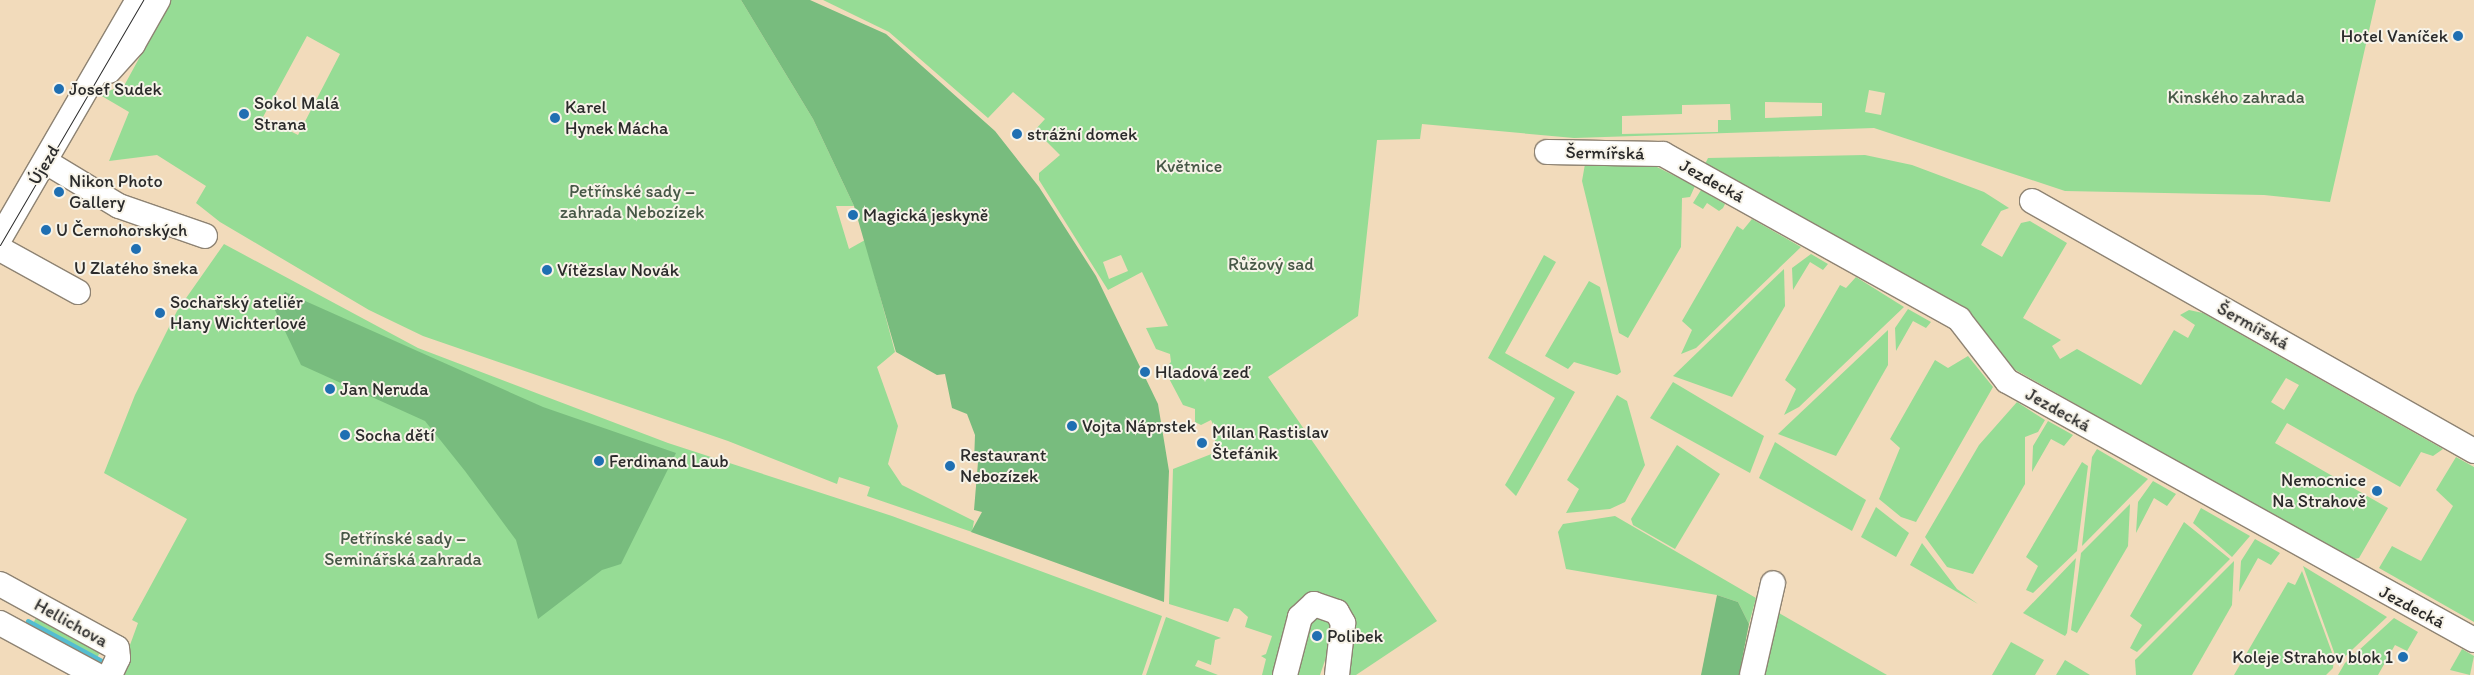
<!DOCTYPE html>
<html>
<head>
<meta charset="utf-8">
<style>
  body { margin:0 }
  #map { position:relative; width:2474px; height:675px; overflow:hidden; background:#f2dbbb; font-family:Itim,sans-serif }
  div>[style] { position:absolute }
  .green>* { inset:0; background:#96dc95 }
  .forest>* { inset:0; background:#78bc7e }
  .stream>* { height:4.5px; margin:-2.25px; padding:0 2.25px; transform-origin:2.25px; border-radius:2.25px; background:#54bdd1 }
  .roads { filter:drop-shadow(1px 0 #8e8373) drop-shadow(-1px 0 #8e8373) drop-shadow(0 1px #8e8373) drop-shadow(0 -1px #8e8373) }
  .minor>* { height:24px; margin:-12px; padding:0 12px; transform-origin:12px; border-radius:12px; background:#fff }
  .tram>* { height:1px; margin:-0.5px; padding:0 0.5px; transform-origin:0.5px; border-radius:0.5px; background:#2b2b2b }
  .dots>* { width:14px; height:14px; translate:-50% -50%; box-sizing:border-box; border:2px solid #f7f3e8; border-radius:50% }
  span { translate:-50% -50%; white-space:nowrap; text-align:center; line-height:1.15; -webkit-text-stroke:4px #f7f3e8; paint-order:stroke }
  .poi-label { font-size:18px; color:#2b2b2b }
  .right { translate:-100% -50%; text-align:right }
  .left { translate:0 -50%; text-align:left }
  .park-label { font-size:18px; color:#465746 }
  .street-label { font-size:18px; color:#2b2b2b }
</style>
</head>
<body>
<div id="map">
  <div class="green">
    <i style="clip-path:polygon(evenodd,171px 0,741px 0,813px 119px,854px 206px,836px 206px,849px 249px,865px 240px,895px 352px,877px 367px,898px 426px,888px 464px,902px 485px,974px 521px,972px 532px,867px 496px,870px 487px,839px 477px,837px 484px,728px 441px,423px 336px,369px 310px,220px 222px,196px 203px,206px 186px,157px 155px,109px 161px,129px 112px,100px 95px,125px 84px,171px 0,307px 36px,340px 54px,298px 135px,263px 117px,307px 36px)"></i>
    <i style="clip-path:polygon(evenodd,823px 0,2376px 0,2330px 202px,2264px 195px,2065px 191px,1874px 128px,1574px 138px,1422px 124px,1420px 139px,1377px 140px,1358px 316px,1268px 377px,1437px 621px,1356px 675px,1343px 675px,1327px 599px,1277px 675px,1262px 675px,1266px 659px,1261px 656px,1266px 654px,1272px 636px,1245px 627px,1248px 617px,1239px 609px,1234px 608px,1228px 622px,1169px 604px,1173px 469px,1214px 453px,1216px 430px,1211px 420px,1201px 425px,1195px 422px,1195px 409px,1183px 405px,1164px 369px,1171px 362px,1170px 354px,1156px 349px,1146px 328px,1168px 326px,1142px 272px,1108px 290px,1039px 180px,1039px 173px,1060px 155px,1035px 130px,1045px 119px,1013px 92px,988px 118px,889px 32px,823px 0,1869px 90px,1885px 93px,1881px 115px,1865px 112px,1869px 90px,823px 0,1765px 102px,1822px 103px,1822px 116px,1765px 118px,1765px 102px,823px 0,1730px 104px,1731px 120px,1718px 120px,1718px 132px,1622px 134px,1622px 116px,1682px 114px,1682px 105px,1730px 104px,823px 0,1121px 255px,1128px 271px,1109px 279px,1103px 262px,1121px 255px)"></i>
    <i style="clip-path:polygon(evenodd,1865px 155px,1912px 165px,1984px 192px,2009px 208px,2001px 211px,1981px 245px,2002px 257px,2021px 223px,2030px 221px,2067px 243px,2023px 318px,2061px 340px,2052px 346px,2060px 359px,2077px 349px,2141px 385px,2174px 330px,2188px 338px,2195px 325px,2180px 315px,2189px 310px,2203px 313px,2443px 449px,2433px 456px,2421px 452px,2400px 487px,2287px 423px,2275px 443px,2388px 508px,2359px 558px,2349px 560px,2007px 365px,1705px 164px,1708px 158px,1865px 155px,2286px 378px,2299px 385px,2284px 410px,2271px 402px,2286px 378px)"></i>
    <i style="clip-path:polygon(1585px 164px,1651px 164px,1695px 186px,1690px 197px,1682px 198px,1681px 247px,1628px 338px,1619px 333px,1582px 181px)"></i>
    <i style="clip-path:polygon(1701px 190px,1725px 204px,1723px 208px,1719px 211px,1707px 203px,1703px 209px,1693px 203px)"></i>
    <i style="clip-path:polygon(1752px 219px,1801px 247px,1696px 348px,1681px 354px,1692px 330px,1682px 321px,1737px 226px,1743px 230px)"></i>
    <i style="clip-path:polygon(224px 244px,418px 348px,668px 443px,892px 516px,1162px 616px,1142px 675px,119px 675px,138px 623px,132px 620px,187px 519px,104px 473px,135px 395px,177px 311px)"></i>
    <i style="clip-path:polygon(1811px 254px,1828px 264px,1823px 270px,1810px 262px,1793px 290px,1792px 268px)"></i>
    <i style="clip-path:polygon(1544px 255px,1556px 262px,1505px 353px,1575px 392px,1516px 496px,1505px 485px,1555px 398px,1488px 358px)"></i>
    <i style="clip-path:polygon(1784px 269px,1785px 306px,1732px 397px,1673px 376px)"></i>
    <i style="clip-path:polygon(1856px 277px,1904px 307px,1799px 407px,1784px 415px,1796px 389px,1785px 380px,1840px 285px,1846px 288px)"></i>
    <i style="clip-path:polygon(1589px 281px,1600px 287px,1621px 372px,1617px 375px,1574px 362px,1568px 369px,1545px 356px)"></i>
    <i style="clip-path:polygon(1908px 309px,1931px 322px,1926px 328px,1913px 321px,1896px 351px,1895px 328px)"></i>
    <i style="clip-path:polygon(1888px 330px,1888px 365px,1836px 456px,1778px 434px)"></i>
    <i style="clip-path:polygon(1968px 356px,1993px 387px,1916px 522px,1901px 517px,1879px 499px,1900px 448px,1890px 439px,1935px 360px,1948px 368px)"></i>
    <i style="clip-path:polygon(1673px 382px,1764px 436px,1750px 473px,1650px 418px)"></i>
    <i style="clip-path:polygon(1617px 395px,1627px 401px,1645px 465px,1625px 502px,1610px 509px,1566px 513px,1579px 489px,1567px 480px)"></i>
    <i style="clip-path:polygon(2017px 402px,2045px 420px,2038px 432px,2025px 437px,2025px 484px,1973px 574px,1947px 567px,1925px 537px,1979px 445px)"></i>
    <i style="clip-path:polygon(2048px 421px,2073px 435px,2064px 446px,2051px 439px,2032px 472px,2033px 446px)"></i>
    <i style="clip-path:polygon(1775px 442px,1866px 500px,1852px 531px,1759px 478px)"></i>
    <i style="clip-path:polygon(1677px 445px,1720px 474px,1675px 549px,1633px 525px,1631px 519px)"></i>
    <i style="clip-path:polygon(2097px 449px,2148px 479px,2082px 546px,2092px 457px)"></i>
    <i style="clip-path:polygon(2456px 457px,2474px 467px,2474px 622px,2379px 568px,2392px 546px,2421px 561px,2453px 506px,2436px 490px)"></i>
    <i style="clip-path:polygon(2082px 462px,2088px 466px,2077px 551px,2033px 593px,2026px 590px,2038px 566px,2026px 557px)"></i>
    <i style="clip-path:polygon(2153px 481px,2176px 494px,2167px 506px,2154px 498px,2136px 533px,2138px 502px)"></i>
    <i style="clip-path:polygon(2130px 504px,2128px 546px,2077px 633px,2071px 630px,2081px 553px)"></i>
    <i style="clip-path:polygon(1876px 507px,1909px 533px,1896px 557px,1861px 537px)"></i>
    <i style="clip-path:polygon(2201px 508px,2250px 536px,2232px 557px,2193px 523px)"></i>
    <i style="clip-path:polygon(1615px 516px,1756px 598px,1749px 624px,1738px 602px,1717px 595px,1566px 569px,1558px 532px,1563px 524px)"></i>
    <i style="clip-path:polygon(2184px 522px,2230px 559px,2137px 652px,2130px 648px,2142px 625px,2130px 616px)"></i>
    <i style="clip-path:polygon(2255px 539px,2280px 553px,2271px 565px,2258px 558px,2239px 592px,2241px 561px)"></i>
    <i style="clip-path:polygon(1922px 543px,1957px 589px,1978px 604px,1910px 565px)"></i>
    <i style="clip-path:polygon(2076px 558px,2067px 633px,2065px 636px,2023px 613px)"></i>
    <i style="clip-path:polygon(2234px 561px,2232px 605px,2192px 675px,2136px 675px,2135px 660px)"></i>
    <i style="clip-path:polygon(2303px 566px,2387px 617px,2338px 663px)"></i>
    <i style="clip-path:polygon(2302px 571px,2334px 658px,2333px 668px,2326px 675px,2234px 675px,2288px 582px,2295px 585px)"></i>
    <i style="clip-path:polygon(40px 611px,104px 645px,91px 669px,27px 634px)"></i>
    <i style="clip-path:polygon(1322px 612px,1335px 631px,1320px 675px,1294px 675px,1307px 620px)"></i>
    <i style="clip-path:polygon(1777px 612px,1887px 675px,1763px 675px)"></i>
    <i style="clip-path:polygon(1166px 617px,1221px 638px,1215px 640px,1211px 665px,1198px 660px,1195px 666px,1218px 675px,1146px 675px)"></i>
    <i style="clip-path:polygon(2394px 618px,2418px 632px,2407px 651px,2395px 645px,2378px 675px,2338px 675px,2345px 663px)"></i>
    <i style="clip-path:polygon(2011px 642px,2044px 660px,2035px 675px,1992px 675px)"></i>
    <i style="clip-path:polygon(2462px 649px,2474px 656px,2470px 675px,2450px 670px)"></i>
    <i style="clip-path:polygon(2065px 660px,2090px 675px,2056px 675px)"></i>
  </div>
  <div class="forest">
    <i style="clip-path:polygon(741px 0,810px 0,886px 34px,995px 131px,1039px 187px,1096px 276px,1158px 404px,1169px 471px,1164px 602px,971px 532px,982px 512px,974px 510px,978px 462px,974px 462px,975px 435px,967px 414px,952px 408px,945px 374px,937px 375px,896px 352px,854px 206px,813px 119px)"></i>
    <i style="clip-path:polygon(285px 292px,543px 407px,676px 453px,621px 564px,602px 570px,538px 619px,516px 540px,465px 471px,425px 421px,301px 365px,274px 308px)"></i>
    <i style="clip-path:polygon(1717px 595px,1738px 602px,1749px 624px,1739px 675px,1701px 675px)"></i>
  </div>
  <div class="stream">
    <i style="left:28px;top:621px;width:84px;rotate:28.4deg"></i>
  </div>
  <div class="roads">
    <div class="minor">
      <i style="left:109px;top:71px;width:36px;rotate:-48deg"></i>
      <i style="left:133px;top:44px;width:51px;rotate:-60.4deg"></i>
      <i style="left:1547px;top:152px;width:116px;rotate:1deg"></i>
      <i style="left:1663px;top:154px;width:339px;rotate:29.1deg"></i>
      <i style="left:1959px;top:319px;width:78px;rotate:52.3deg"></i>
      <i style="left:2007px;top:381px;width:534px;rotate:29.01deg"></i>
      <i style="left:46px;top:162px;width:85px;rotate:31.1deg"></i>
      <i style="left:119px;top:206px;width:91px;rotate:19.2deg"></i>
      <i style="left:2032px;top:201px;width:508px;rotate:29.49deg"></i>
      <i style="left:0;top:238px;width:275px;rotate:-59.9deg"></i>
      <i style="left:0;top:249px;width:89px;rotate:28.9deg"></i>
      <i style="left:0;top:584px;width:133px;rotate:28.7deg"></i>
      <i style="left:117px;top:648px;width:10px;rotate:84deg"></i>
      <i style="left:118px;top:658px;width:19px;rotate:115deg"></i>
      <i style="left:0;top:623px;width:109px;rotate:28.4deg"></i>
      <i style="left:1285px;top:675px;width:60px;rotate:-75.5deg"></i>
      <i style="left:1300px;top:617px;width:19px;rotate:-43deg"></i>
      <i style="left:1314px;top:604px;width:24px;rotate:19deg"></i>
      <i style="left:1337px;top:612px;width:13px;rotate:61deg"></i>
      <i style="left:1343px;top:623px;width:52px;rotate:96.6deg"></i>
      <i style="left:1752px;top:675px;width:94px;rotate:-77.1deg"></i>
    </div>
  </div>
  <div class="tram">
    <i style="left:0;top:245px;width:284px;rotate:-59.7deg"></i>
  </div>
  <div class="dots">
    <i style="left:2458px;top:36px;background:#1f6fb2"></i>
    <i style="left:59px;top:89px;background:#1f6fb2"></i>
    <i style="left:244px;top:114px;background:#1f6fb2"></i>
    <i style="left:555px;top:118px;background:#1f6fb2"></i>
    <i style="left:1017px;top:134px;background:#1f6fb2"></i>
    <i style="left:59px;top:192px;background:#1f6fb2"></i>
    <i style="left:853px;top:215px;background:#1f6fb2"></i>
    <i style="left:46px;top:230px;background:#1f6fb2"></i>
    <i style="left:136px;top:249px;background:#1f6fb2"></i>
    <i style="left:547px;top:270px;background:#1f6fb2"></i>
    <i style="left:160px;top:313px;background:#1f6fb2"></i>
    <i style="left:1145px;top:372px;background:#1f6fb2"></i>
    <i style="left:330px;top:389px;background:#1f6fb2"></i>
    <i style="left:1072px;top:426px;background:#1f6fb2"></i>
    <i style="left:345px;top:435px;background:#1f6fb2"></i>
    <i style="left:1202px;top:443px;background:#1f6fb2"></i>
    <i style="left:599px;top:461px;background:#1f6fb2"></i>
    <i style="left:950px;top:466px;background:#1f6fb2"></i>
    <i style="left:2377px;top:491px;background:#1f6fb2"></i>
    <i style="left:1317px;top:636px;background:#1f6fb2"></i>
    <i style="left:2403px;top:657px;background:#1f6fb2"></i>
  </div>
  <div class="poi-label">
    <span class="right" style="left:2448px;top:36px">Hotel Vaníček</span>
    <span class="left" style="left:69px;top:89px">Josef Sudek</span>
    <span class="left" style="left:254px;top:114px">Sokol Malá<br>Strana</span>
    <span class="left" style="left:565px;top:118px">Karel<br>Hynek Mácha</span>
    <span class="left" style="left:1027px;top:134px">strážní domek</span>
    <span class="left" style="left:69px;top:192px">Nikon Photo<br>Gallery</span>
    <span class="left" style="left:863px;top:215px">Magická jeskyně</span>
    <span class="left" style="left:56px;top:230px">U Černohorských</span>
    <span style="left:136px;top:268px">U Zlatého šneka</span>
    <span class="left" style="left:557px;top:270px">Vítězslav Novák</span>
    <span class="left" style="left:170px;top:313px">Sochařský ateliér<br>Hany Wichterlové</span>
    <span class="left" style="left:1155px;top:372px">Hladová zeď</span>
    <span class="left" style="left:340px;top:389px">Jan Neruda</span>
    <span class="left" style="left:1082px;top:426px">Vojta Náprstek</span>
    <span class="left" style="left:1212px;top:443px">Milan Rastislav<br>Štefánik</span>
    <span class="left" style="left:355px;top:435px">Socha dětí</span>
    <span class="left" style="left:960px;top:466px">Restaurant<br>Nebozízek</span>
    <span class="left" style="left:609px;top:461px">Ferdinand Laub</span>
    <span class="right" style="left:2366px;top:491px">Nemocnice<br>Na Strahově</span>
    <span class="left" style="left:1327px;top:636px">Polibek</span>
    <span class="right" style="left:2393px;top:657px">Koleje Strahov blok 1</span>
  </div>
  <div class="park-label">
    <span style="left:2236px;top:97px">Kinského zahrada</span>
    <span style="left:1189px;top:166px">Květnice</span>
    <span style="left:632px;top:202px">Petřínské sady –<br>zahrada Nebozízek</span>
    <span style="left:1271px;top:264px">Růžový sad</span>
    <span style="left:403px;top:549px">Petřínské sady –<br>Seminářská zahrada</span>
  </div>
  <div class="street-label">
    <span style="left:1605px;top:153px;rotate:1deg">Šermířská</span>
    <span style="left:44px;top:165px;rotate:-59deg">Újezd</span>
    <span style="left:1712px;top:181px;rotate:29deg">Jezdecká</span>
    <span style="left:2253px;top:326px;rotate:29deg">Šermířská</span>
    <span style="left:2058px;top:410px;rotate:29deg">Jezdecká</span>
    <span style="left:2412px;top:607px;rotate:28deg">Jezdecká</span>
    <span style="left:71px;top:623px;rotate:29deg">Hellichova</span>
  </div>
</div>
</body>
</html>
